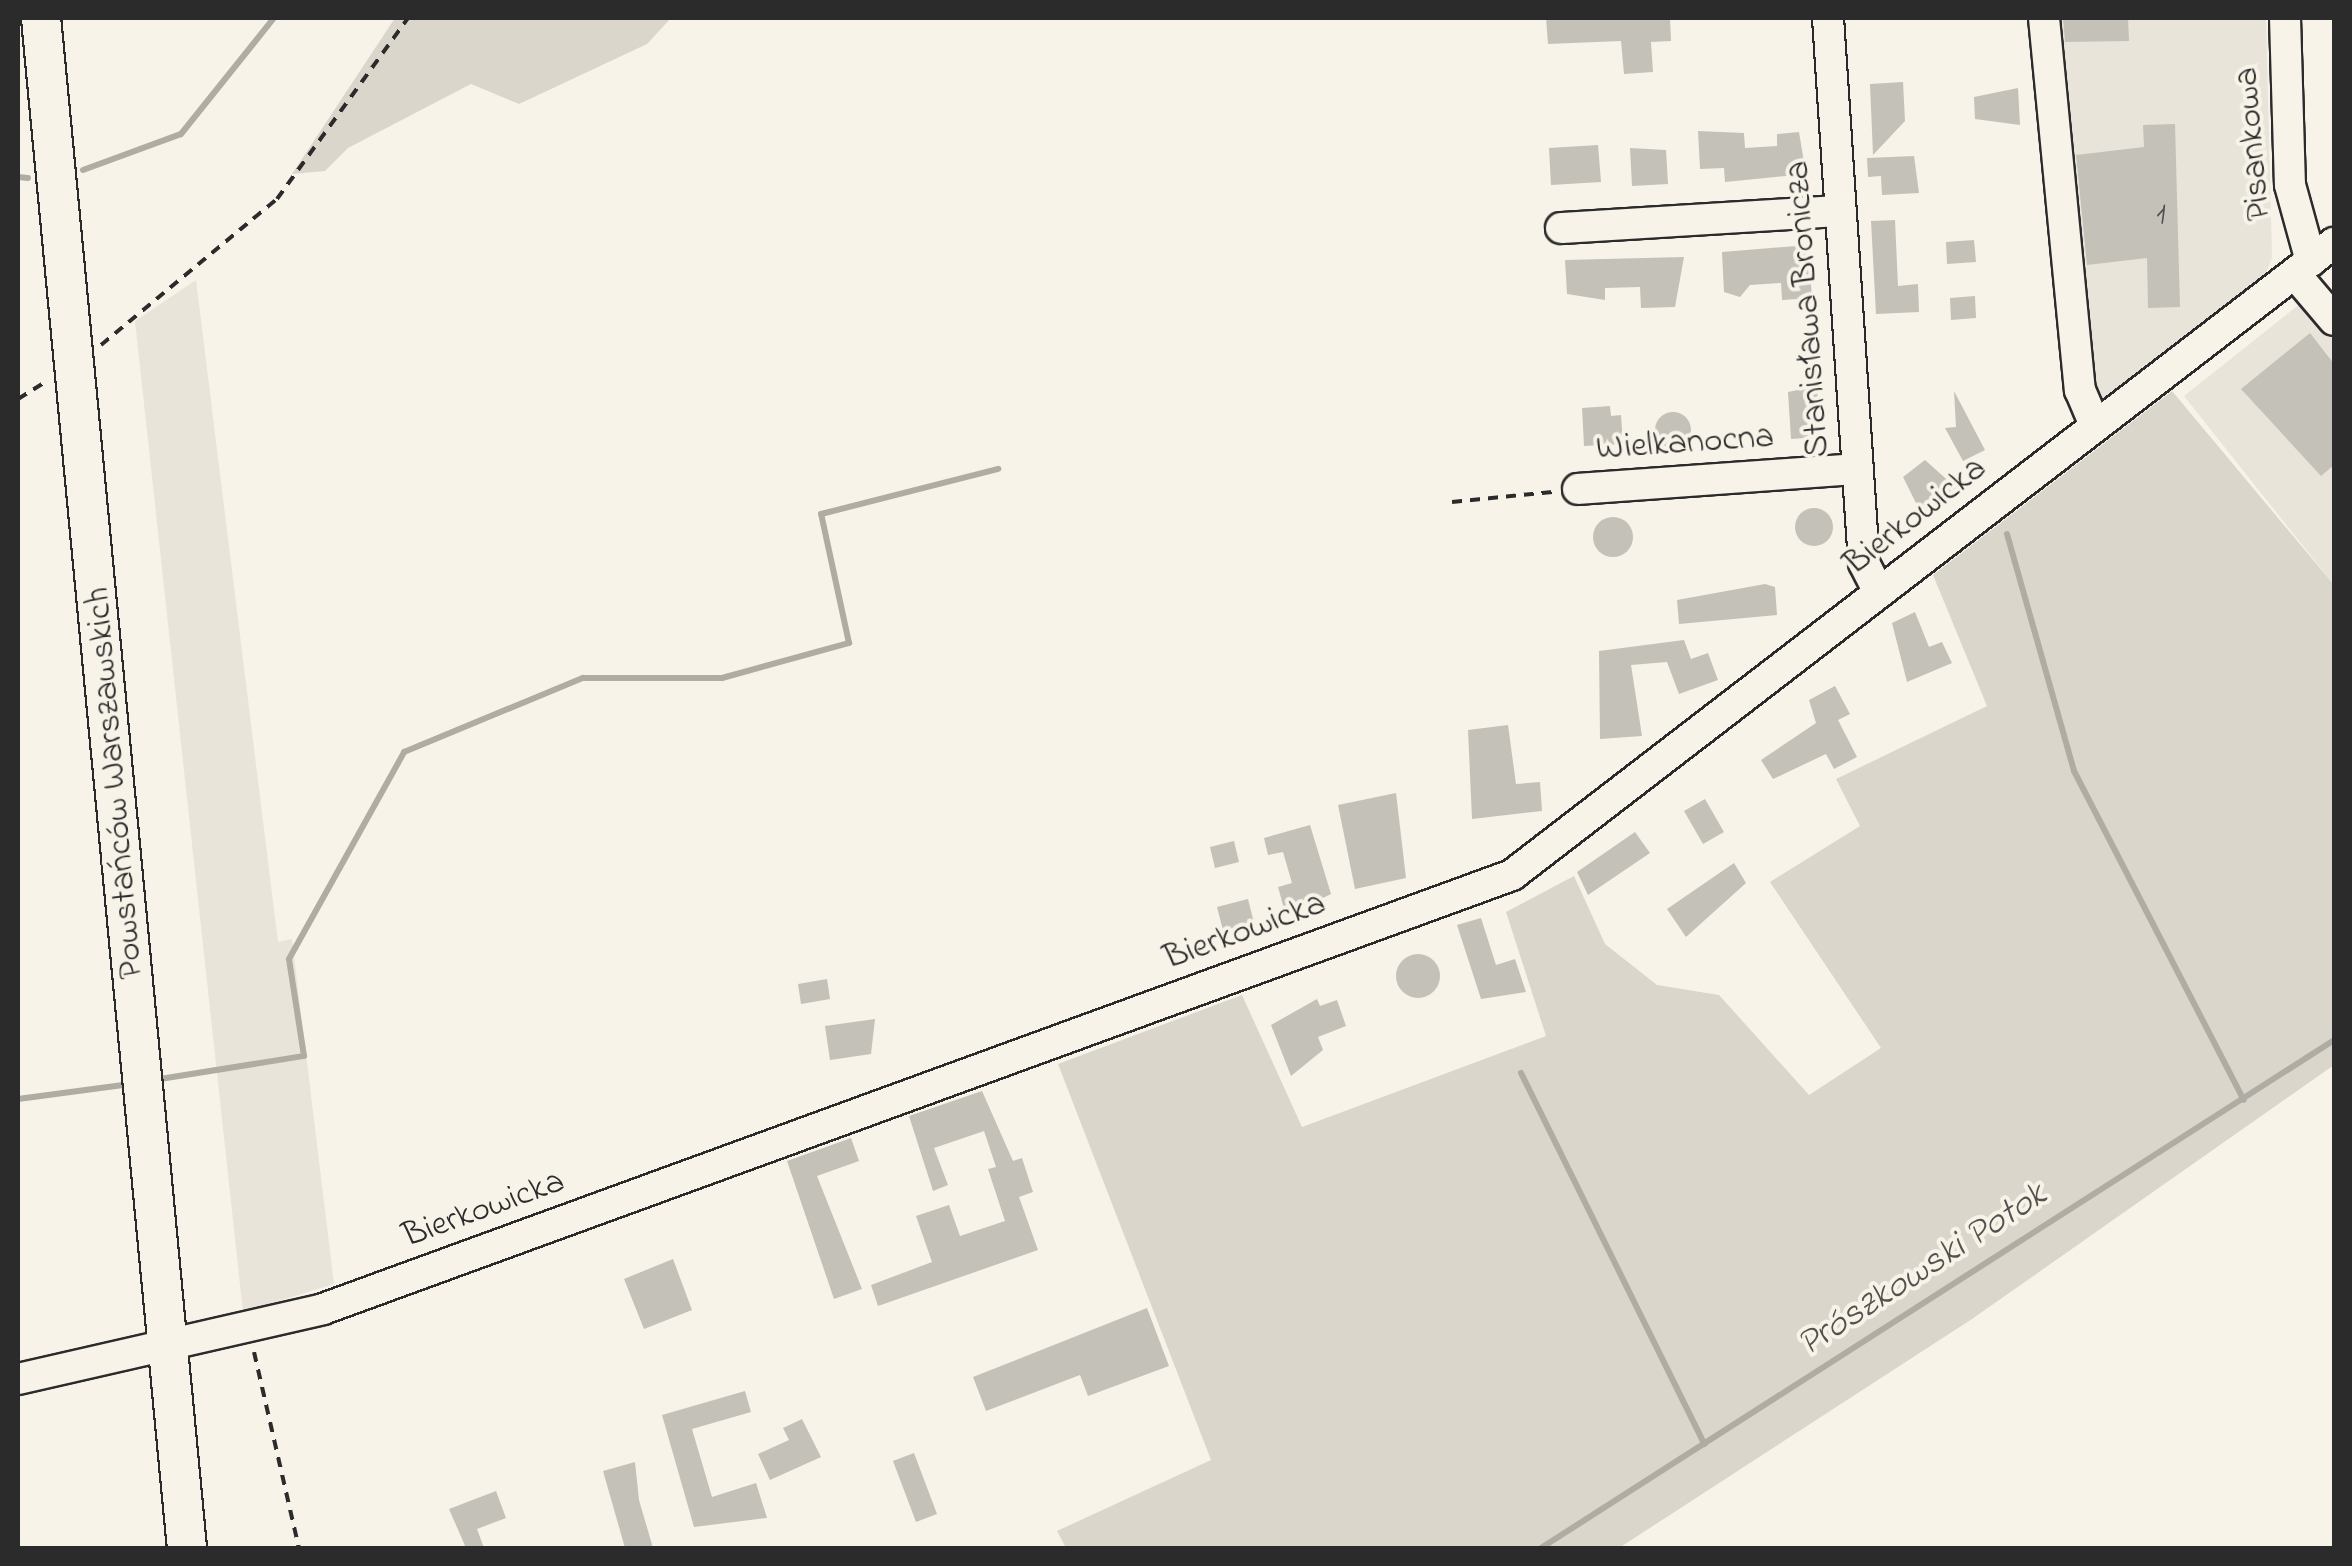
<!DOCTYPE html>
<html>
<head>
<meta charset="utf-8">
<style>
  body { margin:0 }
  #map { position:relative; width:2352px; height:1566px; overflow:hidden; background:#f7f3e8; font-family:"Indie Flower",sans-serif }
  div>[style] { position:absolute }
  .built>* { inset:0; background:#e8e4da }
  .green>* { inset:0; background:#dad6cc }
  .stream>* { height:6px; margin:-3px; padding:0 3px; transform-origin:3px; border-radius:3px; background:#afaca4 }
  .building>* { inset:0; background:#c4c1b9 }
  .round { border-radius:50% }
  .path>* { height:4px; margin-top:-2px; transform-origin:0; background:repeating-linear-gradient(90deg,#2b2b2b 0 10px,transparent 0 18px) }
  .roads { filter:drop-shadow(2px 0 #2b2b2b) drop-shadow(-2px 0 #2b2b2b) drop-shadow(0 2px #2b2b2b) drop-shadow(0 -2px #2b2b2b) }
  .minor>* { height:30px; margin:-15px; padding:0 15px; transform-origin:15px; border-radius:15px; background:#f7f3e8 }
  .major>* { height:38px; margin:-19px; padding:0 19px; transform-origin:19px; border-radius:19px; background:#f7f3e8 }
  span { translate:-50% -50%; white-space:nowrap; text-align:center; line-height:1.15; -webkit-text-stroke:8px #f7f3e8; paint-order:stroke }
  .number-label { font-size:30px; color:#51504e }
  .number-label span { -webkit-text-stroke-width:0 }
  .street-label { font-size:35px; color:#2b2b2b }
  .water-label { font-size:38px; color:#53524f; font-style:italic }
  .frame { position:absolute; inset:0; border:20px solid #2b2b2b; pointer-events:none }
</style>
</head>
<body>
<div id="map">
  <div class="built">
    <i style="clip-path:polygon(2051px 18px,2266px 18px,2272px 257px,2265px 276px,2096px 405px)"></i>
    <i style="clip-path:polygon(196px 280px,278px 942px,292px 939px,334px 1284px,243px 1312px,135px 321px)"></i>
    <i style="clip-path:polygon(2305px 300px,2334px 338px,2334px 585px,2184px 396px)"></i>
  </div>
  <div class="green">
    <i style="clip-path:polygon(395px 18px,671px 18px,647px 44px,519px 104px,471px 84px,348px 148px,325px 171px,292px 174px)"></i>
    <i style="clip-path:polygon(2172px 391px,2334px 585px,2334px 1065px,1972px 1319px,1619px 1548px,1066px 1548px,1057px 1531px,1211px 1460px,1058px 1064px,1242px 995px,1302px 1127px,1546px 1036px,1506px 912px,1574px 876px,1605px 944px,1657px 985px,1719px 995px,1809px 1095px,1881px 1048px,1770px 882px,1860px 826px,1836px 779px,1987px 706px,1933px 575px)"></i>
  </div>
  <div class="stream">
    <i style="left:83px;top:170px;width:104px;rotate:-20.2deg"></i>
    <i style="left:181px;top:134px;width:149px;rotate:-51.3deg"></i>
    <i style="left:18px;top:177px;width:10px;rotate:6deg"></i>
    <i style="left:2007px;top:534px;width:246px;rotate:74.2deg"></i>
    <i style="left:2074px;top:771px;width:370px;rotate:62.7deg"></i>
    <i style="left:1521px;top:1073px;width:414px;rotate:63.7deg"></i>
    <i style="left:160px;top:1079px;width:146px;rotate:-9.1deg"></i>
    <i style="left:304px;top:1056px;width:98px;rotate:-98.8deg"></i>
    <i style="left:289px;top:959px;width:237px;rotate:-60.9deg"></i>
    <i style="left:404px;top:752px;width:194px;rotate:-22.5deg"></i>
    <i style="left:583px;top:678px;width:139px"></i>
    <i style="left:722px;top:678px;width:132px;rotate:-15.4deg"></i>
    <i style="left:849px;top:643px;width:132px;rotate:-102.2deg"></i>
    <i style="left:821px;top:514px;width:183px;rotate:-14.3deg"></i>
    <i style="left:18px;top:1099px;width:106px;rotate:-7.6deg"></i>
    <i style="left:1541px;top:1548px;width:942px;rotate:-32.64deg"></i>
  </div>
  <div class="building">
    <i style="clip-path:polygon(1546px 18px,1670px 18px,1671px 41px,1651px 42px,1653px 72px,1624px 74px,1621px 41px,1548px 44px)"></i>
    <i style="clip-path:polygon(2063px 18px,2128px 18px,2129px 41px,2065px 42px)"></i>
    <i style="clip-path:polygon(1903px 82px,1905px 121px,1873px 155px,1870px 84px)"></i>
    <i style="clip-path:polygon(2018px 88px,2020px 125px,1975px 119px,1974px 97px)"></i>
    <i style="clip-path:polygon(2175px 124px,2180px 307px,2148px 308px,2147px 258px,2087px 265px,2076px 155px,2144px 147px,2143px 125px)"></i>
    <i style="clip-path:polygon(1698px 131px,1744px 133px,1745px 148px,1777px 146px,1777px 134px,1799px 132px,1806px 174px,1725px 182px,1724px 168px,1700px 169px)"></i>
    <i style="clip-path:polygon(1598px 145px,1601px 182px,1551px 185px,1549px 148px)"></i>
    <i style="clip-path:polygon(1630px 148px,1666px 150px,1668px 184px,1632px 186px)"></i>
    <i style="clip-path:polygon(1914px 156px,1919px 193px,1882px 195px,1881px 176px,1868px 177px,1867px 158px)"></i>
    <i style="clip-path:polygon(1895px 220px,1898px 286px,1918px 284px,1919px 312px,1876px 314px,1871px 221px)"></i>
    <i style="clip-path:polygon(1974px 240px,1976px 262px,1947px 264px,1946px 242px)"></i>
    <i style="clip-path:polygon(1808px 245px,1812px 298px,1782px 300px,1781px 283px,1750px 285px,1740px 297px,1724px 292px,1722px 252px)"></i>
    <i style="clip-path:polygon(1684px 257px,1675px 307px,1641px 308px,1640px 287px,1605px 288px,1605px 300px,1567px 294px,1565px 260px)"></i>
    <i style="clip-path:polygon(1975px 296px,1976px 318px,1951px 320px,1950px 298px)"></i>
    <i style="clip-path:polygon(2310px 333px,2334px 364px,2334px 465px,2321px 476px,2241px 389px)"></i>
    <i style="clip-path:polygon(1817px 386px,1820px 437px,1791px 439px,1788px 392px)"></i>
    <i style="clip-path:polygon(1954px 391px,1985px 450px,1963px 461px,1945px 428px,1956px 427px)"></i>
    <i style="clip-path:polygon(1610px 406px,1611px 416px,1621px 415px,1623px 444px,1584px 446px,1582px 408px)"></i>
    <i class="round" style="left:1655px;top:412px;width:36px;height:36px"></i>
    <i style="clip-path:polygon(1925px 460px,1962px 493px,1925px 521px,1903px 477px)"></i>
    <i class="round" style="left:1795px;top:508px;width:38px;height:38px"></i>
    <i class="round" style="left:1593px;top:517px;width:40px;height:40px"></i>
    <i style="clip-path:polygon(1765px 584px,1775px 587px,1777px 615px,1679px 624px,1677px 600px)"></i>
    <i style="clip-path:polygon(1915px 612px,1929px 647px,1942px 642px,1952px 663px,1907px 682px,1892px 623px)"></i>
    <i style="clip-path:polygon(1684px 640px,1691px 659px,1708px 653px,1718px 680px,1679px 694px,1667px 662px,1631px 665px,1642px 736px,1600px 739px,1599px 651px)"></i>
    <i style="clip-path:polygon(1835px 686px,1850px 714px,1838px 720px,1857px 757px,1834px 769px,1826px 754px,1773px 779px,1761px 760px,1816px 723px,1809px 700px)"></i>
    <i style="clip-path:polygon(1508px 725px,1516px 784px,1540px 782px,1542px 811px,1472px 819px,1468px 730px)"></i>
    <i style="clip-path:polygon(1396px 793px,1406px 878px,1355px 889px,1338px 805px)"></i>
    <i style="clip-path:polygon(1705px 799px,1724px 832px,1703px 844px,1684px 811px)"></i>
    <i style="clip-path:polygon(1310px 825px,1331px 894px,1286px 916px,1278px 887px,1292px 883px,1283px 852px,1268px 855px,1264px 838px)"></i>
    <i style="clip-path:polygon(1635px 832px,1650px 853px,1588px 895px,1577px 872px)"></i>
    <i style="clip-path:polygon(1234px 841px,1239px 862px,1215px 868px,1210px 847px)"></i>
    <i style="clip-path:polygon(1734px 863px,1746px 883px,1686px 937px,1667px 909px)"></i>
    <i style="clip-path:polygon(1248px 899px,1255px 927px,1224px 934px,1217px 907px)"></i>
    <i style="clip-path:polygon(1481px 918px,1496px 965px,1515px 959px,1526px 992px,1481px 999px,1457px 925px)"></i>
    <i class="round" style="left:1396px;top:954px;width:44px;height:44px"></i>
    <i style="clip-path:polygon(827px 979px,830px 999px,801px 1004px,798px 984px)"></i>
    <i style="clip-path:polygon(1317px 999px,1320px 1006px,1337px 1000px,1346px 1026px,1318px 1037px,1323px 1050px,1291px 1076px,1271px 1025px)"></i>
    <i style="clip-path:polygon(875px 1019px,871px 1054px,830px 1060px,825px 1026px)"></i>
    <i style="clip-path:polygon(982px 1091px,1013px 1161px,1022px 1158px,1033px 1192px,1019px 1197px,1038px 1250px,878px 1306px,871px 1285px,932px 1262px,916px 1216px,949px 1205px,960px 1236px,1005px 1221px,988px 1169px,996px 1167px,984px 1131px,993px 1128px,934px 1148px,948px 1185px,933px 1191px,909px 1116px)"></i>
    <i style="clip-path:polygon(851px 1138px,859px 1161px,817px 1176px,862px 1289px,834px 1299px,787px 1161px)"></i>
    <i style="clip-path:polygon(673px 1259px,692px 1310px,644px 1329px,624px 1279px)"></i>
    <i style="clip-path:polygon(1147px 1308px,1169px 1366px,1088px 1396px,1080px 1375px,986px 1411px,973px 1377px)"></i>
    <i style="clip-path:polygon(745px 1391px,751px 1412px,692px 1429px,712px 1497px,756px 1483px,767px 1518px,694px 1527px,662px 1415px)"></i>
    <i style="clip-path:polygon(802px 1419px,821px 1457px,770px 1480px,758px 1454px,789px 1440px,783px 1428px)"></i>
    <i style="clip-path:polygon(914px 1453px,937px 1514px,916px 1522px,893px 1461px)"></i>
    <i style="clip-path:polygon(635px 1462px,639px 1500px,653px 1548px,625px 1548px,603px 1471px)"></i>
    <i style="clip-path:polygon(496px 1491px,506px 1518px,477px 1529px,484px 1548px,466px 1548px,449px 1509px)"></i>
  </div>
  <div class="path">
    <i style="left:101px;top:345px;width:229px;rotate:-39.7deg"></i>
    <i style="left:277px;top:199px;width:223px;rotate:-54.1deg"></i>
    <i style="left:18px;top:399px;width:34px;rotate:-32deg"></i>
    <i style="left:1452px;top:502px;width:101px;rotate:-5.7deg"></i>
    <i style="left:254px;top:1352px;width:201px;rotate:77.1deg"></i>
  </div>
  <div class="roads">
    <div class="minor">
      <i style="left:1828px;top:18px;width:546px;rotate:86.22deg"></i>
      <i style="left:1864px;top:563px;width:33px;rotate:63deg"></i>
      <i style="left:2044px;top:18px;width:374px;rotate:84.5deg"></i>
      <i style="left:2080px;top:390px;width:39px;rotate:67deg"></i>
      <i style="left:2285px;top:18px;width:167px;rotate:88.3deg"></i>
      <i style="left:2290px;top:185px;width:79px;rotate:74.6deg"></i>
      <i style="left:1561px;top:228px;width:279px;rotate:-3.5deg"></i>
      <i style="left:2295px;top:274px;width:60px;rotate:49.7deg"></i>
      <i style="left:1578px;top:489px;width:280px;rotate:-4.1deg"></i>
      <i style="left:18px;top:1379px;width:313px;rotate:-12.9deg"></i>
      <i style="left:323px;top:1309px;width:1266px;rotate:-20.05deg"></i>
      <i style="left:1512px;top:875px;width:1037px;rotate:-37.56deg"></i>
    </div>
    <div class="major">
      <i style="left:41px;top:18px;width:1537px;rotate:84.55deg"></i>
    </div>
  </div>
  <div class="number-label">
    <span style="left:2161px;top:216px">1</span>
  </div>
  <div class="street-label">
    <span style="left:2254px;top:144px;rotate:-95deg">Pisankowa</span>
    <span style="left:1809px;top:309px;rotate:-94deg">Stanisława Bronicza</span>
    <span style="left:1685px;top:444px;rotate:-4deg">Wielkanocna</span>
    <span style="left:1916px;top:517px;rotate:-38deg">Bierkowicka</span>
    <span style="left:116px;top:783px;rotate:-95deg">Powstańców Warszawskich</span>
    <span style="left:1245px;top:932px;rotate:-20deg">Bierkowicka</span>
    <span style="left:484px;top:1210px;rotate:-20deg">Bierkowicka</span>
  </div>
  <div class="water-label">
    <span style="left:1923px;top:1271px;rotate:-33deg">Prószkowski Potok</span>
  </div>
  <div class="frame"></div>
</div>
</body>
</html>
